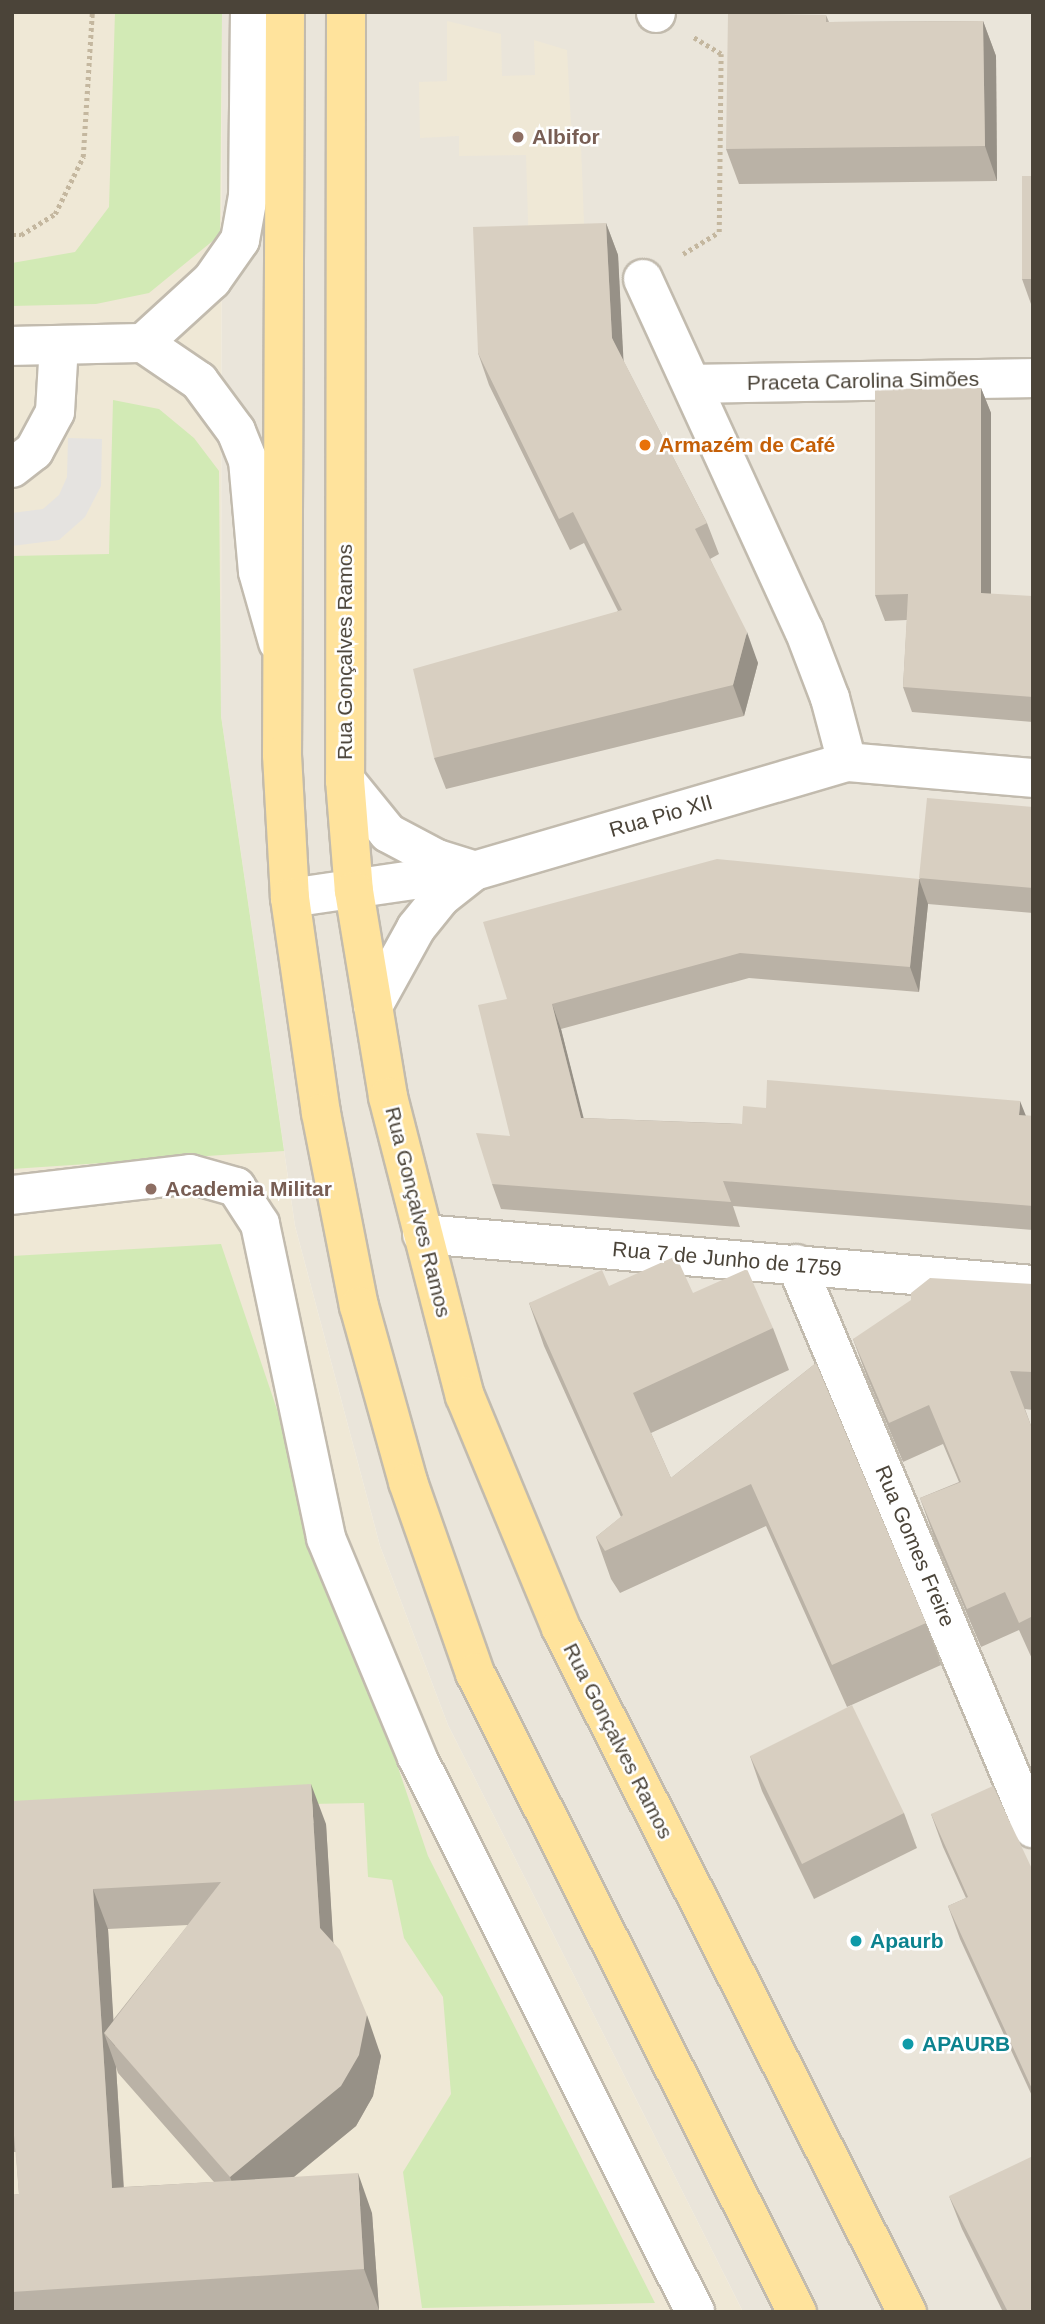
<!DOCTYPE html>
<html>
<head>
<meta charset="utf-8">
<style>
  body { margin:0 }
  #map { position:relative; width:1045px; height:2324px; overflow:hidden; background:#f6f3ec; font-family:Arial,sans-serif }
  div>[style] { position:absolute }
  .residential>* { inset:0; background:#eae5da }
  .education>* { inset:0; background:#efe8d6 }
  .green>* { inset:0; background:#d2eab5 }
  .parking>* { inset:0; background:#e5e3e0 }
  .path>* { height:4.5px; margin-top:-2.25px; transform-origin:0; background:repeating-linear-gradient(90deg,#c4b79f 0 3.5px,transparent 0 7px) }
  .roads { filter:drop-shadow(2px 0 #c2bbae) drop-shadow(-2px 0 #c2bbae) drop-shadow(0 2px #c2bbae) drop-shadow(0 -2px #c2bbae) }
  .minor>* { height:38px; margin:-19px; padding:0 19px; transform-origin:19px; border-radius:19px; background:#fff }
  .major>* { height:38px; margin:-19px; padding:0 19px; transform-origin:19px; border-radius:19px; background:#ffe39c }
  .wall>* { inset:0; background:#bab2a6 }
  .shaded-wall>* { inset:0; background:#979187 }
  .building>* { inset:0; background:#d8cfc1 }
  .dots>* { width:19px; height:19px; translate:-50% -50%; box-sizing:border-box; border:4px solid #fff; border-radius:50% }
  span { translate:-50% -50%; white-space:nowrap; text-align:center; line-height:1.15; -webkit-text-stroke:5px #fff; paint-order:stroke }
  .education-label { font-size:21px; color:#785e54; font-weight:700 }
  .left { translate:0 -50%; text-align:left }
  .street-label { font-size:21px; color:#4b4439 }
  .food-label { font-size:21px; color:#c56008; font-weight:700 }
  .culture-label { font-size:21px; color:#0d838f; font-weight:700 }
  .frame { position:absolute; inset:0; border:14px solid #4b4439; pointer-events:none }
</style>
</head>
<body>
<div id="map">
  <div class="residential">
    <i style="clip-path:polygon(222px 12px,1033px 12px,1033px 2312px,743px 2312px,448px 1725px,380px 1546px,295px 1226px,221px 716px)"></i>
  </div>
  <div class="education">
    <i style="clip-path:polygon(12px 12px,222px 12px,221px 716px,295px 1226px,380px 1546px,448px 1725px,743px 2312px,12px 2312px)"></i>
    <i style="clip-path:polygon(447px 21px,501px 34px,502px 76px,535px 75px,534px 40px,567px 50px,571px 124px,581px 145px,585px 249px,529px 253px,526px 155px,459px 156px,459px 136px,420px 138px,419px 82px,447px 81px)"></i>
  </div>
  <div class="green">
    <i style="clip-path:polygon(115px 12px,222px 12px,220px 235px,149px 293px,96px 304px,12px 306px,12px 263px,75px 252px,109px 207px)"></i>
    <i style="clip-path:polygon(113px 400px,159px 409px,194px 438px,219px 471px,221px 716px,284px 1151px,12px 1169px,12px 556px,109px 554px)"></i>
    <i style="clip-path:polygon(221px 1244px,428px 1856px,655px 2303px,422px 2308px,403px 2172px,451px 2094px,443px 1997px,404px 1938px,392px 1880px,368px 1877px,364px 1803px,12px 1809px,12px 1256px)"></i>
  </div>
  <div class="parking">
    <i style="clip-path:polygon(68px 438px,102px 439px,101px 486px,85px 517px,59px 540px,12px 546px,12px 513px,43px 509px,59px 495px,67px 477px)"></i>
  </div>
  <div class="path">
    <i style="left:12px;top:235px;width:9px"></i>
    <i style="left:21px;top:235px;width:40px;rotate:-32deg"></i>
    <i style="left:55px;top:214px;width:64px;rotate:-63.8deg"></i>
    <i style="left:83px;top:157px;width:145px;rotate:-86.4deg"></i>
    <i style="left:683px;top:254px;width:42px;rotate:-31.4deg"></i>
    <i style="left:719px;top:232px;width:178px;rotate:-89.4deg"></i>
    <i style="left:721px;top:54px;width:33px;rotate:-149deg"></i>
  </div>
  <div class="roads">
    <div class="minor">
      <i style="left:250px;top:12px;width:184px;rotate:90.6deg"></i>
      <i style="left:248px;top:196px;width:45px;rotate:100.3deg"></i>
      <i style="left:240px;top:240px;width:49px;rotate:125deg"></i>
      <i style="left:212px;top:280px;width:93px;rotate:137.6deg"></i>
      <i style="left:143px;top:343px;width:68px;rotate:34.2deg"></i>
      <i style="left:199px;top:381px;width:62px;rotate:53.5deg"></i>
      <i style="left:236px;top:431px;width:31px;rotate:68deg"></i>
      <i style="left:248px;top:460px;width:112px;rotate:84.9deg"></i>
      <i style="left:258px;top:572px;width:73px;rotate:74.1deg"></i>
      <i style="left:656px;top:13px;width:1px;rotate:-90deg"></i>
      <i style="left:643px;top:279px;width:386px;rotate:65.4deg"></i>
      <i style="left:804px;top:630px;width:73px;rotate:69.1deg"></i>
      <i style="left:830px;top:698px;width:66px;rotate:75.1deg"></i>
      <i style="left:12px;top:346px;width:131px;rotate:-1.3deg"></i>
      <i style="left:692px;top:384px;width:341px;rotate:-1deg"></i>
      <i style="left:12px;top:468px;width:28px;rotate:-38deg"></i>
      <i style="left:34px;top:451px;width:44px;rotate:-61.7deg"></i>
      <i style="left:55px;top:412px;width:67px;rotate:-86.6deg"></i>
      <i style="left:345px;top:780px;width:68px;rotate:50.9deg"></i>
      <i style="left:388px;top:833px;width:55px;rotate:28deg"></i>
      <i style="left:437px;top:859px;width:37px;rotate:17deg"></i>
      <i style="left:290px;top:898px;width:186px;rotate:-8.3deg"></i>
      <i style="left:474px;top:871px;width:389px;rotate:-16.3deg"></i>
      <i style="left:847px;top:762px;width:187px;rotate:4.9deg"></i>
      <i style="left:373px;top:1006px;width:89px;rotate:-61.1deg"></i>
      <i style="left:416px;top:928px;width:40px;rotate:-51deg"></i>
      <i style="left:441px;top:897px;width:42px;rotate:-38.2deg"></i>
      <i style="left:12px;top:1195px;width:179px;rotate:-6.7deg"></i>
      <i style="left:190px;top:1174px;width:48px;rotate:15.8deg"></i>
      <i style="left:236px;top:1187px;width:44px;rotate:57deg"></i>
      <i style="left:260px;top:1224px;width:321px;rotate:78.1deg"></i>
      <i style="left:326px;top:1538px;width:237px;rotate:67.4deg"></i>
      <i style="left:417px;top:1757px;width:621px;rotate:63.39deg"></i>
      <i style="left:422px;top:1234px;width:613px;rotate:4.77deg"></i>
      <i style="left:796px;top:1264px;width:612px;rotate:67.21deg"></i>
    </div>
    <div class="major">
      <i style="left:285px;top:12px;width:743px;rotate:90.23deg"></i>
      <i style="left:282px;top:755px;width:143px;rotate:86.8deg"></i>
      <i style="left:290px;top:898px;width:217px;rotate:81.8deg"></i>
      <i style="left:321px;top:1113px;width:197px;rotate:78.9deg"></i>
      <i style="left:359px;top:1306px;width:183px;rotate:74.4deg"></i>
      <i style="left:408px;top:1482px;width:202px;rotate:70.7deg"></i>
      <i style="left:475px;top:1673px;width:716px;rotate:63.26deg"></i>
      <i style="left:346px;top:12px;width:768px;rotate:90.07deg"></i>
      <i style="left:345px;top:780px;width:111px;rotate:85.4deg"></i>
      <i style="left:354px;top:891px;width:209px;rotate:80.6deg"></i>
      <i style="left:388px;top:1097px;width:309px;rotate:75.6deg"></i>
      <i style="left:465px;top:1396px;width:251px;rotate:67.5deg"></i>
      <i style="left:561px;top:1628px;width:767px;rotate:63.17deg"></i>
    </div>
  </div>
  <div class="wall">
    <i style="clip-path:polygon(826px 15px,829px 22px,983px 21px,996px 56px,997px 181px,739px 184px,726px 149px)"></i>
    <i style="clip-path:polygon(1033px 176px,1033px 304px,1031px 304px,1022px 279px)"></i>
    <i style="clip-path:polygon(606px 223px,618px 255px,623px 360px,707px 523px,719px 554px,710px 559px,758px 663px,744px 716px,446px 789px,434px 758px,618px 611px,584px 543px,570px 550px,489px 385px,478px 353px)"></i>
    <i style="clip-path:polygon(981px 388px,991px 413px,991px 594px,1033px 599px,1033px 722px,912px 712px,903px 687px,907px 620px,885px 621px,875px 595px)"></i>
    <i style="clip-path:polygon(1033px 807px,1033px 913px,928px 904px,919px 992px,749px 978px,561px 1029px,583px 1118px,742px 1124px,766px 1108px,1033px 1116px,1033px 1230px,733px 1206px,740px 1227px,501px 1209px,492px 1184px,510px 1136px,507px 999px,919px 879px)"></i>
    <i style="clip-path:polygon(1033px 1284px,1033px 1410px,1025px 1409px,1033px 1431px,1033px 1661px,1019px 1630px,981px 1647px,934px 1537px,920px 1498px,959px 1482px,943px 1444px,903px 1462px,867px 1377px,853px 1339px)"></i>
    <i style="clip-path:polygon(609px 1286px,773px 1328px,789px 1370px,651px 1433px,671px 1478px,816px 1363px,926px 1623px,941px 1665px,847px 1707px,766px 1526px,620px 1593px,611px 1579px,596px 1537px,621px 1517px,544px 1346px,529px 1303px)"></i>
    <i style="clip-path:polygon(750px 1756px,904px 1813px,917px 1848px,814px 1899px,762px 1791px)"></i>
    <i style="clip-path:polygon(evenodd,12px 1801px,326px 1824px,333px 1942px,381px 2056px,373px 2096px,356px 2126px,294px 2177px,372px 2213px,379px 2310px,346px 2312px,12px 2312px,12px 2195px,19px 2194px,16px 2152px,12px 2152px,12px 1801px,188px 1925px,113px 2020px,108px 1929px,188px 1925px,12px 1801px,116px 2067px,118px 2073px,214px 2182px,124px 2187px,116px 2067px)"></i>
    <i style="clip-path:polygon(931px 1814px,1033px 1871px,1033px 2098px,960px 1939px,948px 1906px,966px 1898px,943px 1847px)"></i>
    <i style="clip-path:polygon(949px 2196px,1033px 2312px,1003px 2312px,962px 2229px)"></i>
  </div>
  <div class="shaded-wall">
    <i style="clip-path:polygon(983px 21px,996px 56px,997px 181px,985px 146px)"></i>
    <i style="clip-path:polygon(606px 223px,618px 255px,624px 370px,612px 338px)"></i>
    <i style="clip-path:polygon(981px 388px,991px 413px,991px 618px,981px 593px)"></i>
    <i style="clip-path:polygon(1032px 596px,1033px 599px,1033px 619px,1031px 613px)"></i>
    <i style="clip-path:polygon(747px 632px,758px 663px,744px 716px,733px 685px)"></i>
    <i style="clip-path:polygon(919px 879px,928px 904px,919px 992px,910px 967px)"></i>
    <i style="clip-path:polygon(552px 1004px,561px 1029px,590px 1143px,581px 1118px)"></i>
    <i style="clip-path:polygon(1020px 1101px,1030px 1126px,1019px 1115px)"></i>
    <i style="clip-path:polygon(311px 1784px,326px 1824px,335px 1969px,320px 1928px)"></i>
    <i style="clip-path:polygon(93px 1889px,108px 1929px,115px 2046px,104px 2033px,116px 2067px,126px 2228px,112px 2188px)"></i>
    <i style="clip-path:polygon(367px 2015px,381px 2056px,373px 2096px,356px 2126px,245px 2217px,230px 2177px)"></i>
    <i style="clip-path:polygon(358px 2173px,372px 2213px,379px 2310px,364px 2269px)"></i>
  </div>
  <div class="building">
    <i style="clip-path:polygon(728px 13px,826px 15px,826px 22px,983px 21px,985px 146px,726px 149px)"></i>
    <i style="clip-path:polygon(1022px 176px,1033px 176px,1033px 279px,1022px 279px)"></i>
    <i style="clip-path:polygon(606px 223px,612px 338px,707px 523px,695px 529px,747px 632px,733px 685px,434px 758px,413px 669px,622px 610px,573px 512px,559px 519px,478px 353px,473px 227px)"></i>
    <i style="clip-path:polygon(981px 388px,981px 593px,1032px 596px,1031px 613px,1033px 613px,1033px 697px,903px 687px,908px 594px,875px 595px,875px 389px)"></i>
    <i style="clip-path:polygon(927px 798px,1033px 807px,1033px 888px,919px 878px)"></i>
    <i style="clip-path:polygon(717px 859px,919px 879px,910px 967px,740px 953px,552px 1004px,581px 1118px,742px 1124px,743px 1106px,766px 1108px,767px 1080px,1020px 1101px,1019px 1115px,1033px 1116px,1033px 1206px,723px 1181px,731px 1202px,492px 1184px,476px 1133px,510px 1136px,478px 1005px,507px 999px,483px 922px)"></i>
    <i style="clip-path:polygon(676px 1256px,693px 1293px,747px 1269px,773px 1328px,633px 1393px,671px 1478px,816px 1363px,926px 1623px,832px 1665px,751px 1484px,605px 1551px,596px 1537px,623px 1515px,529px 1303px,602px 1270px,609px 1286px)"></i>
    <i style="clip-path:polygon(930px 1278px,1033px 1284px,1033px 1372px,1010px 1371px,1033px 1431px,1033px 1616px,1019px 1623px,1005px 1592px,967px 1609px,920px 1498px,961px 1482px,929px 1405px,889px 1423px,853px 1339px,911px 1300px,911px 1293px)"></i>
    <i style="clip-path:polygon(852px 1705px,904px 1813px,802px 1864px,750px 1756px)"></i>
    <i style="clip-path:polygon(311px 1784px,320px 1928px,340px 1950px,367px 2015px,359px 2055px,341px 2086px,230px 2177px,104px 2033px,221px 1882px,93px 1889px,112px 2188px,358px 2173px,364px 2269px,12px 2292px,12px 2195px,19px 2194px,12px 2112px,12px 1801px)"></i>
    <i style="clip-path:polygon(993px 1786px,1033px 1871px,1033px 2091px,948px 1906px,968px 1897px,931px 1814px)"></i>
    <i style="clip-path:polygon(1033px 2156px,1033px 2312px,1008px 2312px,949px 2196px)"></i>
  </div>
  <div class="dots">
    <i style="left:518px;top:137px;background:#8d6e63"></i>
    <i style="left:645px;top:445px;background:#e8710a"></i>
    <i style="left:151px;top:1189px;background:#8d6e63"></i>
    <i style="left:856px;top:1941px;background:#0f9aa8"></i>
    <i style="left:908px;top:2044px;background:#0f9aa8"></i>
  </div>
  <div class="education-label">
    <span class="left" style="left:532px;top:137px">Albifor</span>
    <span class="left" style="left:165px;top:1189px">Academia Militar</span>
  </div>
  <div class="street-label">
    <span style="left:863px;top:381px;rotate:-1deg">Praceta Carolina Simões</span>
    <span style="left:345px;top:652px;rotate:-90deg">Rua Gonçalves Ramos</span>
    <span style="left:661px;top:816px;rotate:-16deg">Rua Pio XII</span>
    <span style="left:418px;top:1212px;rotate:76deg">Rua Gonçalves Ramos</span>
    <span style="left:727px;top:1259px;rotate:5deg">Rua 7 de Junho de 1759</span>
    <span style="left:915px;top:1546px;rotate:67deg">Rua Gomes Freire</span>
    <span style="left:618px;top:1741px;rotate:63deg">Rua Gonçalves Ramos</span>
  </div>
  <div class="food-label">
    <span class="left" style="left:659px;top:445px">Armazém de Café</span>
  </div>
  <div class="culture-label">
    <span class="left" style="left:870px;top:1941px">Apaurb</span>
    <span class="left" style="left:922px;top:2044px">APAURB</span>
  </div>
  <div class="frame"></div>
</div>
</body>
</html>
